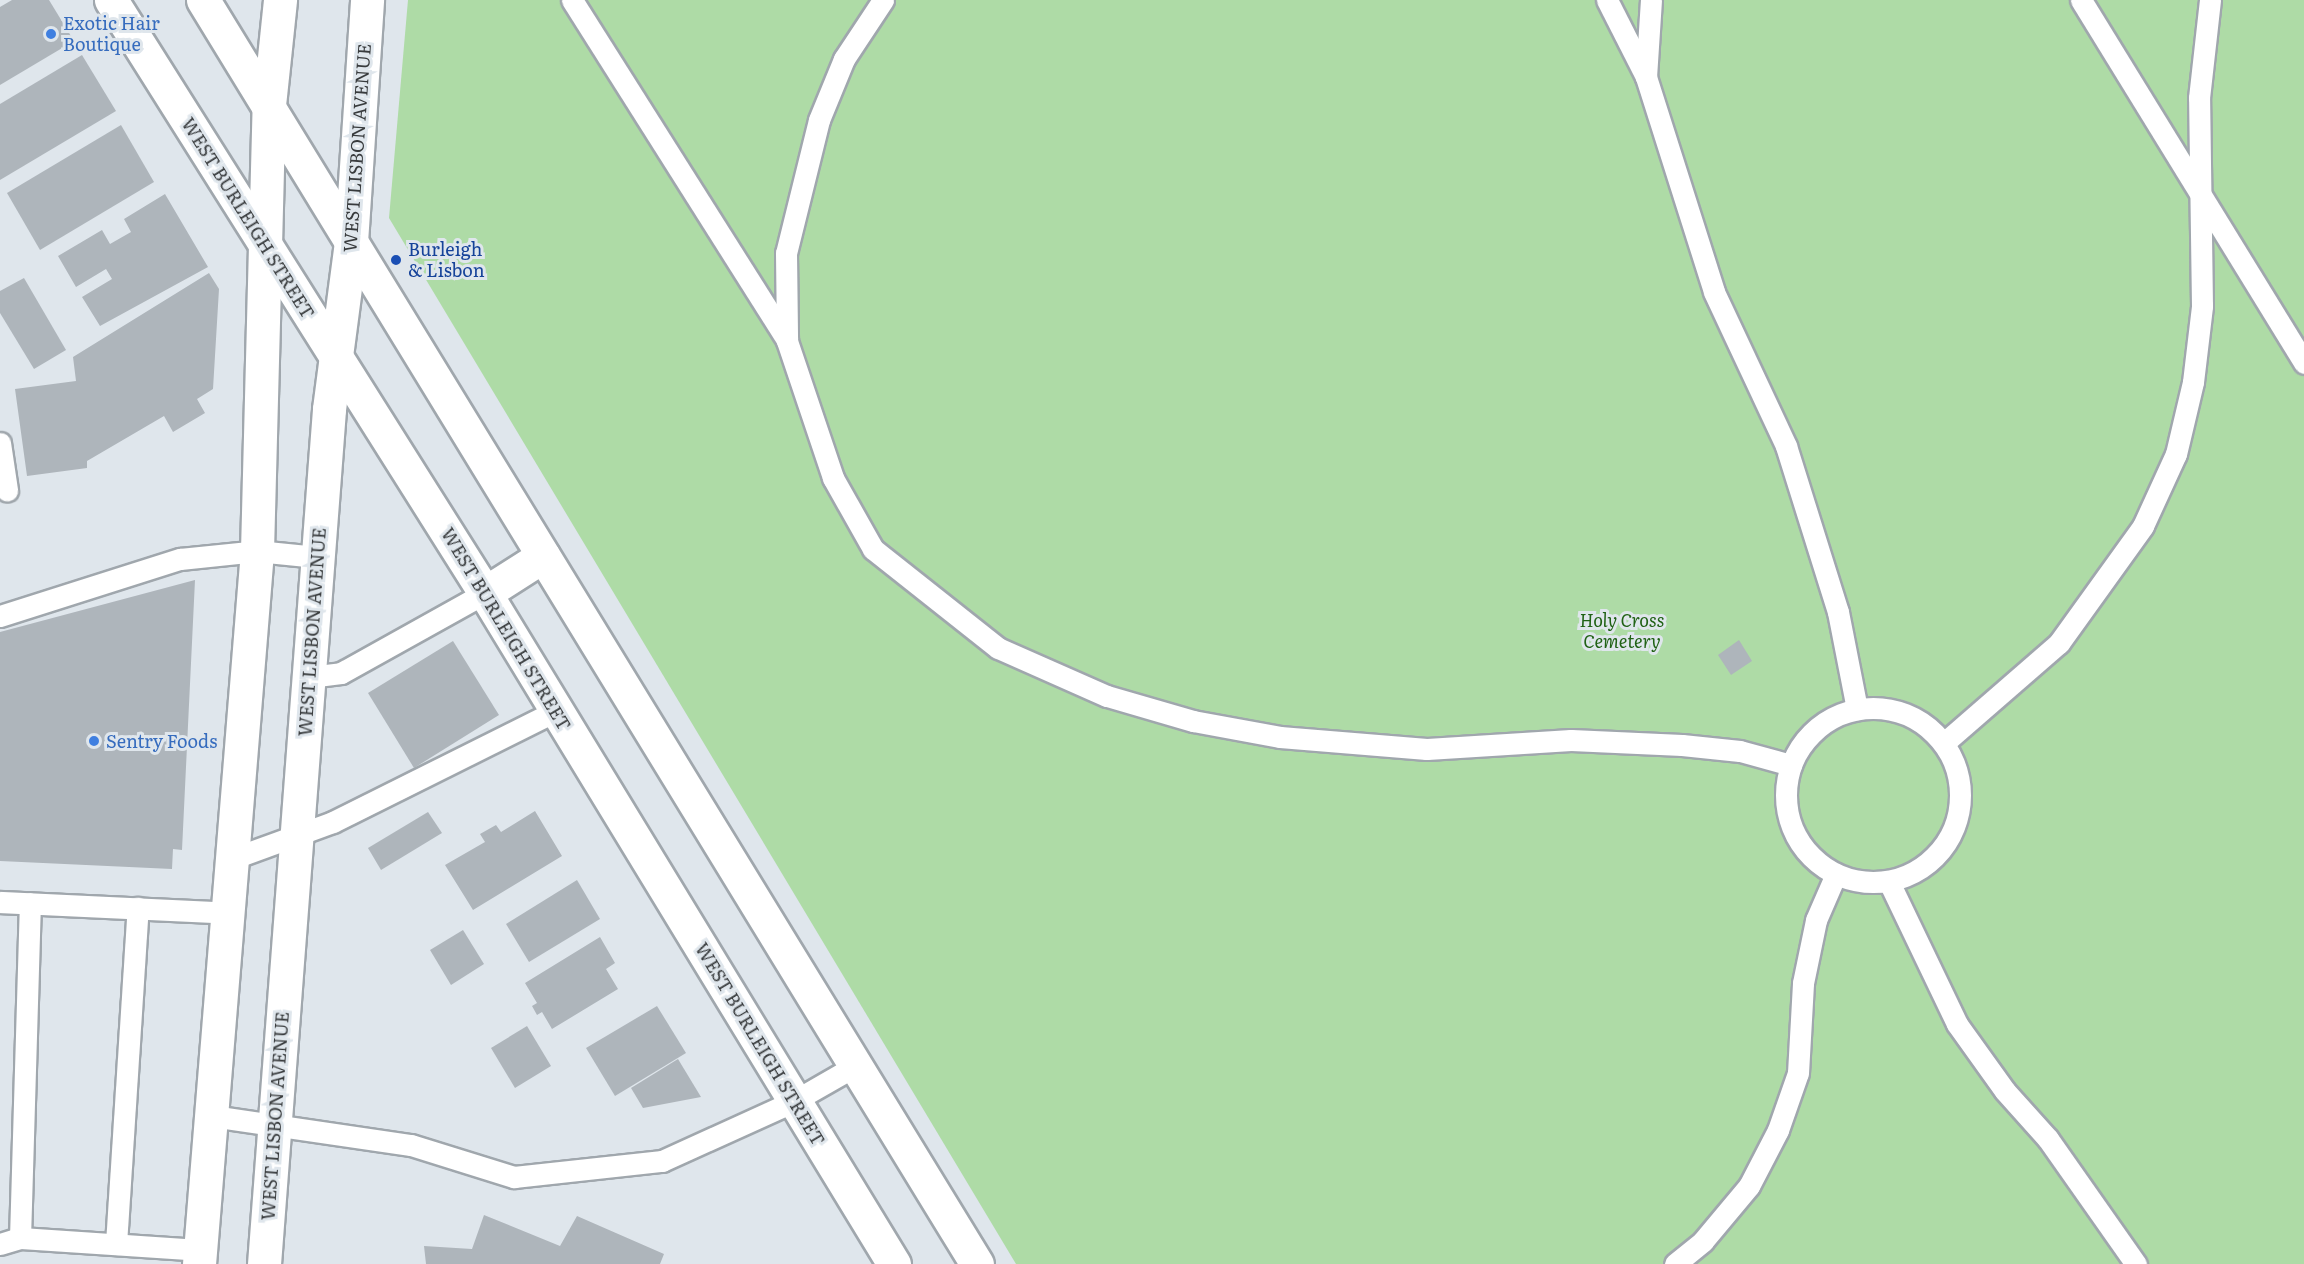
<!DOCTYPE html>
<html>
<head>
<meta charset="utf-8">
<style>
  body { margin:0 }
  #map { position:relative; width:2304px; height:1264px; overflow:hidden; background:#dfe6ec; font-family:Literata,serif }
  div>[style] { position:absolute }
  .green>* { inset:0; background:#aedba6 }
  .building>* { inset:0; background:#aeb5bb }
  .roads { filter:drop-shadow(2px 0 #a0a7ad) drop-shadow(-2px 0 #a0a7ad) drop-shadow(0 2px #a0a7ad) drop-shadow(0 -2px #a0a7ad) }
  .service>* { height:21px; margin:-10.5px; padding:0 10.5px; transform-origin:10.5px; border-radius:10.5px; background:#fff }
  .service>.ring { margin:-10.5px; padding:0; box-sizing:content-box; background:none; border:21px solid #fff; border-radius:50% }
  .secondary>* { height:33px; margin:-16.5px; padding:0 16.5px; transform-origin:16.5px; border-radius:16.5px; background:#fff }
  .dots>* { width:16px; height:16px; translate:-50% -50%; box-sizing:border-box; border:3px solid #dfe6ec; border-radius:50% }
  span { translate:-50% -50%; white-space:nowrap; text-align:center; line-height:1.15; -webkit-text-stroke:6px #dfe6ec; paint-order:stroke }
  .shop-label { font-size:18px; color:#366cbe }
  .left { translate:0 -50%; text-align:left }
  .street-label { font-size:18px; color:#383b3d }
  .transit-label { font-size:18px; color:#164399 }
  .park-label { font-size:18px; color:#206215; font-style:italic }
</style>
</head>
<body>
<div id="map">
  <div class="green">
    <i style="clip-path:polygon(408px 0,2304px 0,2304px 1264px,1016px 1264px,389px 218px)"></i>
  </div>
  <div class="building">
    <i style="clip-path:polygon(12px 0,49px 0,74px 41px,0 85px,0 7px)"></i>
    <i style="clip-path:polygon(82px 55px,116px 111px,0 180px,0 104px)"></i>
    <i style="clip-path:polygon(121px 125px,154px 182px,40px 250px,7px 193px)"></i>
    <i style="clip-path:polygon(165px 194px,208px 267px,100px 326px,82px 297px,112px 279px,106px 269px,76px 287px,58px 256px,102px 230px,110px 244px,131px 232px,124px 219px)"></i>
    <i style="clip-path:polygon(209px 273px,219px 289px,213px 389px,197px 399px,205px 413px,173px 432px,164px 416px,87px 461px,87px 468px,27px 476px,15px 389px,76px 381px,73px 357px)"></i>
    <i style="clip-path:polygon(24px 278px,66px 350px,34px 369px,0 313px,0 291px)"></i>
    <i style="clip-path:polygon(195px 580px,182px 850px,173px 849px,172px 869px,0 861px,0 632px)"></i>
    <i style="clip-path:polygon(1739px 640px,1752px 661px,1731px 675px,1718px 655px)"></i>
    <i style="clip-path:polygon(453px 641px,499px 715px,414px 768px,368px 693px)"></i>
    <i style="clip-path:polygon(535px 811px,562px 856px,473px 910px,445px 865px,485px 842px,480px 834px,496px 825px,501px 832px)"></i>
    <i style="clip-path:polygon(428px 812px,442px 833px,381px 870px,368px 848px)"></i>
    <i style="clip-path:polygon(577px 880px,600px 919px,529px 962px,506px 924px)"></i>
    <i style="clip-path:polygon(463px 930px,484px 964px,451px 985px,430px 950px)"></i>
    <i style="clip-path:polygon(600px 937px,615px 963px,606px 969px,618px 989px,552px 1029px,542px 1012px,537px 1015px,532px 1006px,537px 1003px,525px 983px)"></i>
    <i style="clip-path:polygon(657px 1006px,686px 1053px,615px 1096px,586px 1048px)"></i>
    <i style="clip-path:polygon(527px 1026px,551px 1066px,515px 1088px,491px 1048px)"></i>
    <i style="clip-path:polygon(678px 1059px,701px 1097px,643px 1108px,631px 1088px)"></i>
    <i style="clip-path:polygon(484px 1215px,560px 1246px,577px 1216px,664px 1254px,660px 1264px,426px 1264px,424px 1246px,472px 1249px)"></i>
  </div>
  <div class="roads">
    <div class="service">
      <i style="left:572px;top:0;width:402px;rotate:57.7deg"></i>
      <i style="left:883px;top:0;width:71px;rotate:123.5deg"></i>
      <i style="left:844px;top:59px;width:66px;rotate:112.3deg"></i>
      <i style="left:819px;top:120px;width:137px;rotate:103.9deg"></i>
      <i style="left:786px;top:253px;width:88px;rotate:89.3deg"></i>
      <i style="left:787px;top:341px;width:145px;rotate:71.4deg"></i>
      <i style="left:833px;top:478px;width:81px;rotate:60.6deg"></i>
      <i style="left:873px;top:549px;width:159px;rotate:38.4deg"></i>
      <i style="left:998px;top:648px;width:119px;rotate:23.8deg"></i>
      <i style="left:1107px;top:696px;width:90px;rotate:16.2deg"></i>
      <i style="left:1193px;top:721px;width:88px;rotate:10.4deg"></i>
      <i style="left:1280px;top:737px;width:147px;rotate:4.7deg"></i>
      <i style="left:1427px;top:749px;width:144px;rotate:-3.6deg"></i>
      <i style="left:1571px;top:740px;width:111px;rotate:2.6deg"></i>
      <i style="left:1682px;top:745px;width:58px;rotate:5.9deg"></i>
      <i style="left:1740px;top:751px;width:53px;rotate:15.4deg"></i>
      <i style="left:1607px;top:0;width:86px;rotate:63.1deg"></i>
      <i style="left:1646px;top:77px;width:225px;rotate:72.4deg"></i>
      <i style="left:1714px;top:292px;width:170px;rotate:64.9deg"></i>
      <i style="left:1786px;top:446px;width:174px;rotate:72.6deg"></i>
      <i style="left:1838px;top:612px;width:99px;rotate:78.9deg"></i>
      <i style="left:2081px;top:0;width:426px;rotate:58.4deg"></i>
      <i style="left:1646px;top:77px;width:77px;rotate:-86.3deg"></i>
      <i style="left:0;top:443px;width:48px;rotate:81.5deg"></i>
      <i style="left:0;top:616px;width:189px;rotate:-17.6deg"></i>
      <i style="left:180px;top:559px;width:77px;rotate:-5.9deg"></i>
      <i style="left:257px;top:551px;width:60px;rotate:5.7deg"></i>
      <i style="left:309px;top:677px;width:32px;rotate:-7deg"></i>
      <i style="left:341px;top:673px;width:165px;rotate:-29.1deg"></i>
      <i class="ring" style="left:1786px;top:708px;width:153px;height:153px"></i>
      <i style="left:1944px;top:743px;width:152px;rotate:-41deg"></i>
      <i style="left:2059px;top:643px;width:144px;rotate:-54.3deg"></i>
      <i style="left:2143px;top:526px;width:79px;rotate:-65.4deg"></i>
      <i style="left:2176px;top:454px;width:74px;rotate:-76.7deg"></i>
      <i style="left:2193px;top:382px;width:77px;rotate:-83.2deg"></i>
      <i style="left:2202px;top:306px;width:208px;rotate:-90.8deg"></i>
      <i style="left:2199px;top:98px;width:99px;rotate:-83.6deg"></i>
      <i style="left:234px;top:858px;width:105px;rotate:-20deg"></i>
      <i style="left:333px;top:822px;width:249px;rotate:-26.5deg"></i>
      <i style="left:1889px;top:882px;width:157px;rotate:64.4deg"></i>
      <i style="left:1957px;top:1024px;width:82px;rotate:54.4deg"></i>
      <i style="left:2005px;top:1091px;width:64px;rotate:48.1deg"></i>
      <i style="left:2048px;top:1139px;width:153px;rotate:54.9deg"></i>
      <i style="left:0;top:902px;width:230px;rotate:2.7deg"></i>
      <i style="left:212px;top:1116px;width:201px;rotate:8.3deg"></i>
      <i style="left:411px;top:1145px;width:108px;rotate:17.3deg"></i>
      <i style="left:514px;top:1177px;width:149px;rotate:-6.2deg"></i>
      <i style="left:662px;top:1161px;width:145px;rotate:-24.4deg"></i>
      <i style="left:794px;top:1101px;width:70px;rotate:-29.8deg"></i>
      <i style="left:20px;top:1238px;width:335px;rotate:-88.3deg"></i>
      <i style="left:0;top:1244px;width:21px;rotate:-17deg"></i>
      <i style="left:20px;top:1238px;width:180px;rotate:3.8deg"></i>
      <i style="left:116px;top:1244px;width:337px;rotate:-86.3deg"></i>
      <i style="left:1675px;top:1264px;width:36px;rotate:-39deg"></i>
      <i style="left:1703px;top:1241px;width:72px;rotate:-50.1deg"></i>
      <i style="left:1749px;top:1186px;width:63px;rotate:-62.6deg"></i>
      <i style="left:1778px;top:1130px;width:60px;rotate:-70.7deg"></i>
      <i style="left:1798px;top:1073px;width:90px;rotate:-86.8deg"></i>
      <i style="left:1803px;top:983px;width:64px;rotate:-78.3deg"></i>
      <i style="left:1816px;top:920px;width:50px;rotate:-66.5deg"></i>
    </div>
    <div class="secondary">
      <i style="left:111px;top:0;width:701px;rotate:57.76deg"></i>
      <i style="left:485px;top:593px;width:786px;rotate:58.64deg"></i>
      <i style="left:203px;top:0;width:1482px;rotate:58.52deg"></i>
      <i style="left:485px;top:593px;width:69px;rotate:-32.5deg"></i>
      <i style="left:199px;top:1264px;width:715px;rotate:-85.35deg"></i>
      <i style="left:257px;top:551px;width:446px;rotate:-88.5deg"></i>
      <i style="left:269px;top:105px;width:106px;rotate:-84deg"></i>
      <i style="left:264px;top:1264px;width:857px;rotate:-85.65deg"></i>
      <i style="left:329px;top:409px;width:168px;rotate:-82.5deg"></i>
      <i style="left:351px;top:242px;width:243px;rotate:-86.2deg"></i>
    </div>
  </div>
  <div class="dots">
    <i style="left:51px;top:34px;background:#3f7fe0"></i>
    <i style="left:396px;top:260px;background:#1a4fb4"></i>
    <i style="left:94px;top:741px;background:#3f7fe0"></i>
  </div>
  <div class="shop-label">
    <span class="left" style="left:63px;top:34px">Exotic Hair<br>Boutique</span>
    <span class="left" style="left:106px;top:741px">Sentry Foods</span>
  </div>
  <div class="street-label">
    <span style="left:357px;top:148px;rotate:-86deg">WEST LISBON AVENUE</span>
    <span style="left:248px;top:218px;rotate:58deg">WEST BURLEIGH STREET</span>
    <span style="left:506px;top:629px;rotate:59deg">WEST BURLEIGH STREET</span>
    <span style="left:312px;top:632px;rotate:-86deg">WEST LISBON AVENUE</span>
    <span style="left:760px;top:1044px;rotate:59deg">WEST BURLEIGH STREET</span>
    <span style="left:275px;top:1116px;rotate:-86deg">WEST LISBON AVENUE</span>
  </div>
  <div class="transit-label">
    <span class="left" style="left:408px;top:260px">Burleigh<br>&amp; Lisbon</span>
  </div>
  <div class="park-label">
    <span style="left:1622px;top:631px">Holy Cross<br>Cemetery</span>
  </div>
</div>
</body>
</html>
